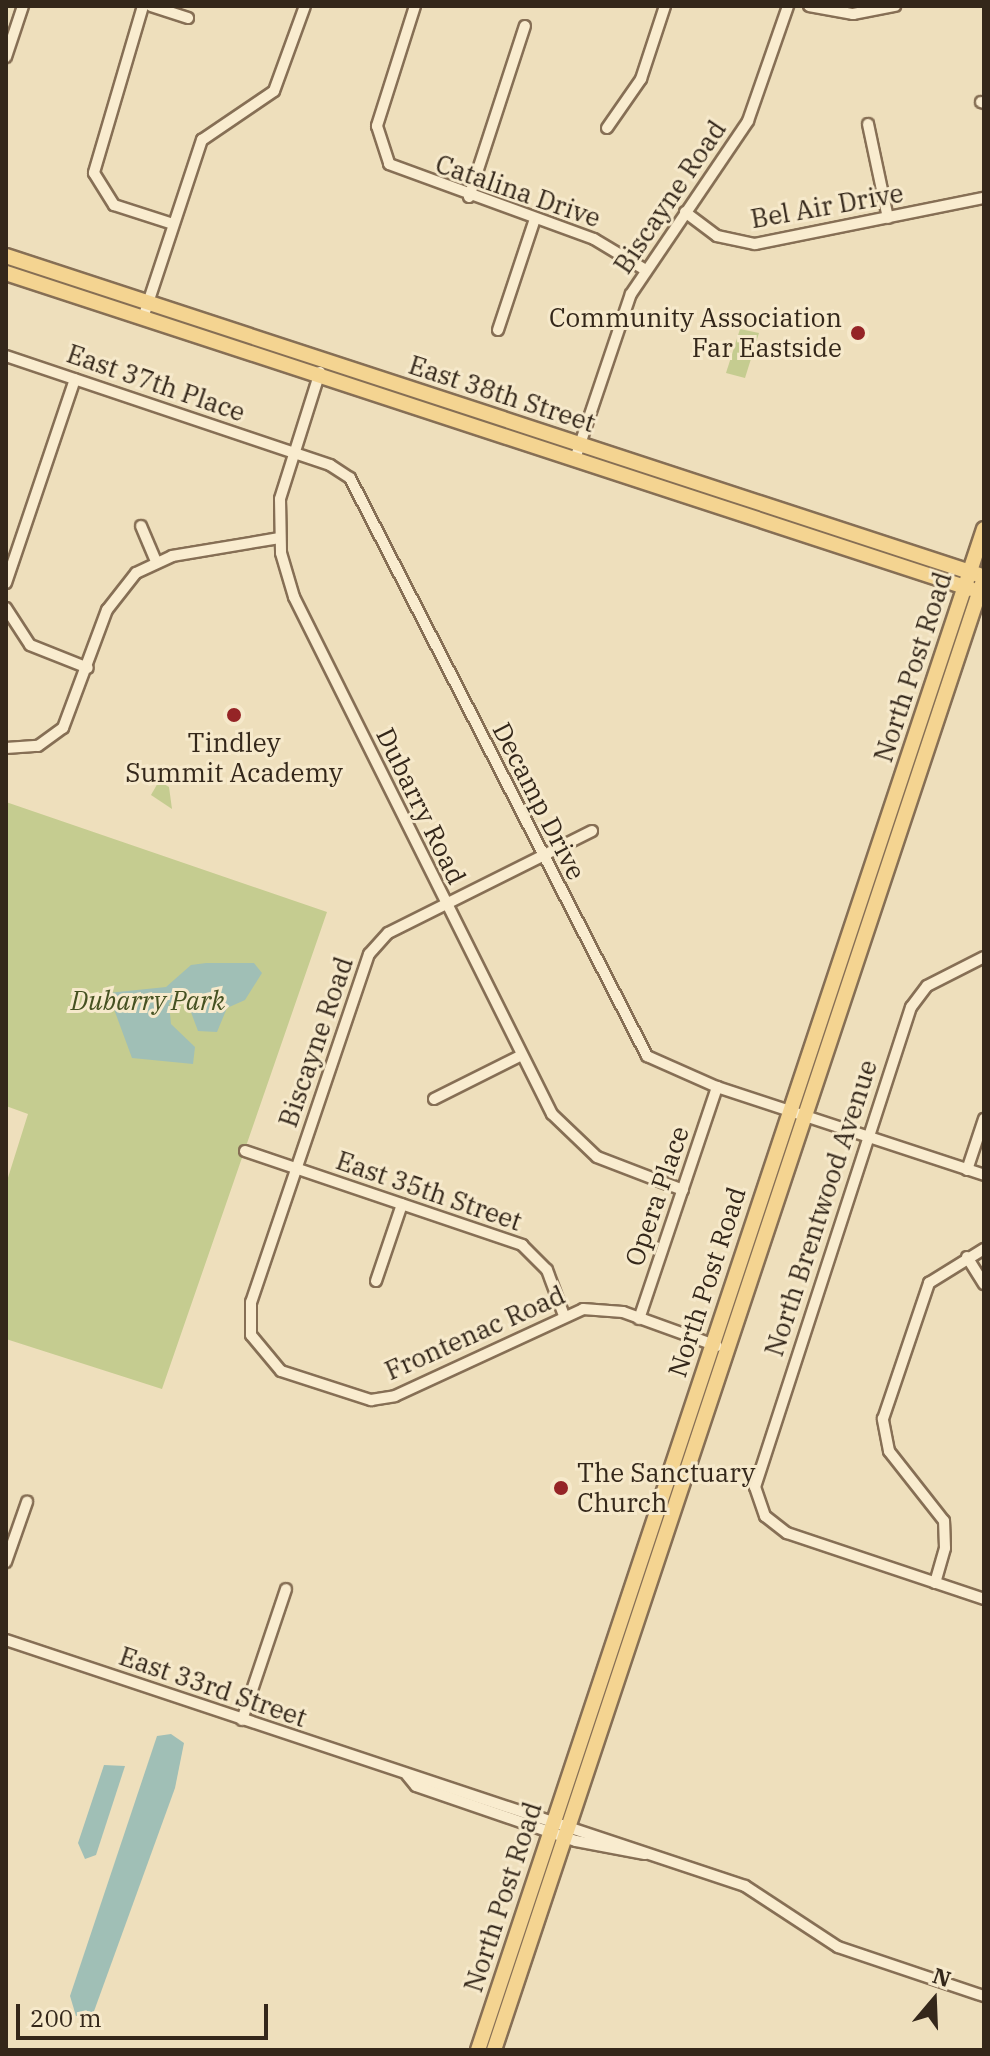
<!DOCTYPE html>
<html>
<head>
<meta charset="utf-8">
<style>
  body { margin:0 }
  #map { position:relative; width:990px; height:2056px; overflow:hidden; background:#eedfbc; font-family:"IBM Plex Serif",serif }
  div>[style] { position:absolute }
  .green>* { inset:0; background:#c5cc90 }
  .water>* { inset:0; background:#a0bfb6 }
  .roads { filter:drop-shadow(2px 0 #866f55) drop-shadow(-2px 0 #866f55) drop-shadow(0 2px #866f55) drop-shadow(0 -2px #866f55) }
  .minor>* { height:10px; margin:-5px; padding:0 5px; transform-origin:5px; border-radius:5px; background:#f9eccf }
  .major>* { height:14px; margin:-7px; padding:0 7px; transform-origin:7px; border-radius:7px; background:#f4d491 }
  .dots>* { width:22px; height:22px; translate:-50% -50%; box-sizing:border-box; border:4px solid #f6e9cb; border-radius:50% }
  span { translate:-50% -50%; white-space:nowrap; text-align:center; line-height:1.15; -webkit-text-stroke:6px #f6e9cb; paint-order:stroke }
  .street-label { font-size:26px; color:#34271a }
  .poi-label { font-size:26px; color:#34271a }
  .right { translate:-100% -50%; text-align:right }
  .left { translate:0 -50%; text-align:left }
  .park-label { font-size:26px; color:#455121; font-style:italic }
  .frame { position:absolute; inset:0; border:8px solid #34271a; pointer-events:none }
  .north { position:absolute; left:894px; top:1960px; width:80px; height:80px; -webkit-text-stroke:6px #f6e9cb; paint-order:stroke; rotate:19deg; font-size:22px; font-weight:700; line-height:32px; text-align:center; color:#34271a }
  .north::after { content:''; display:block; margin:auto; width:28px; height:36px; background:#34271a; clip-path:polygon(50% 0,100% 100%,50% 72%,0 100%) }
  .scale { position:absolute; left:16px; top:2004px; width:252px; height:36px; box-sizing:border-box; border:4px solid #34271a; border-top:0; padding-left:10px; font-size:24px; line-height:28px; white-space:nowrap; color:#34271a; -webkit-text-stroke:6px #f6e9cb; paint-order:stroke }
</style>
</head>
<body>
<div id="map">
  <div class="green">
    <i style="clip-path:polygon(740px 329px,759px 333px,745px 378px,726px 373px)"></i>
    <i style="clip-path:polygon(159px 781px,169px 787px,172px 809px,151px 795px)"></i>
    <i style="clip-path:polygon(6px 802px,327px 912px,162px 1389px,6px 1339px,6px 1184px,28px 1114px,6px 1106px)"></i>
  </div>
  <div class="water">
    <i style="clip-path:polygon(206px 963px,254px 963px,262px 973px,245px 1000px,227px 1008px,217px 1032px,198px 1031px,186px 999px,169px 1003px,171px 1024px,195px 1047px,193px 1064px,132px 1058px,108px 993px,166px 987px,191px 965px)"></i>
    <i style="clip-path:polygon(157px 1736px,171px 1734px,184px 1743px,175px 1788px,93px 2014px,76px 2016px,70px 1996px)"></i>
    <i style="clip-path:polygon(104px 1765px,125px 1766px,96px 1855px,85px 1859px,78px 1843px)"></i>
  </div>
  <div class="roads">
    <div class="minor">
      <i style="left:143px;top:6px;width:174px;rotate:106.4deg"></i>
      <i style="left:94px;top:173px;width:38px;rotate:58deg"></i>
      <i style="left:114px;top:205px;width:62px;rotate:17.9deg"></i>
      <i style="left:151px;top:6px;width:39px;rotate:18deg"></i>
      <i style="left:415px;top:6px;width:126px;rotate:107.6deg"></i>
      <i style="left:377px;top:126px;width:40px;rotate:72deg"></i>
      <i style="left:389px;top:164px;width:218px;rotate:20.1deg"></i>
      <i style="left:594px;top:239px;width:58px;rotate:31deg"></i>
      <i style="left:809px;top:6px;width:45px;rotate:10.3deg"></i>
      <i style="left:853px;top:14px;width:43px;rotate:-10.8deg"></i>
      <i style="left:6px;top:57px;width:54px;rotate:-71.6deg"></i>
      <i style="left:981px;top:102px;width:3px;rotate:18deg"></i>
      <i style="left:868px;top:124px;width:96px;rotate:78deg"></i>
      <i style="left:607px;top:128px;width:60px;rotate:-55.2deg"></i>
      <i style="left:641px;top:79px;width:77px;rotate:-71.8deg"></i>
      <i style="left:469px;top:197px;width:180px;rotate:-71.9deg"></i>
      <i style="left:685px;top:212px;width:40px;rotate:37deg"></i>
      <i style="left:717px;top:236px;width:39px;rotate:12deg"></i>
      <i style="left:755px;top:244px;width:234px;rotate:-11.4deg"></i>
      <i style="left:143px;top:318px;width:188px;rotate:-71.7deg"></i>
      <i style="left:202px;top:140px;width:87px;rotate:-34.2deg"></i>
      <i style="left:274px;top:91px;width:90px;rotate:-70deg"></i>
      <i style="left:498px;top:330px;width:117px;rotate:-71.6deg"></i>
      <i style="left:6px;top:356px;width:342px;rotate:18.6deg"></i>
      <i style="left:330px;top:465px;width:24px;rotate:33deg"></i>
      <i style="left:350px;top:478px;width:650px;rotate:62.8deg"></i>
      <i style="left:647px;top:1056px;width:77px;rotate:23.9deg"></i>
      <i style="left:717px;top:1087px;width:281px;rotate:18.2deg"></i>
      <i style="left:320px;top:372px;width:133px;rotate:107.5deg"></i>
      <i style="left:280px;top:499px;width:54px;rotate:88.9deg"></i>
      <i style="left:281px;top:553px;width:46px;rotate:73.5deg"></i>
      <i style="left:294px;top:597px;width:578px;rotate:63.48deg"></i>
      <i style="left:552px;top:1114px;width:62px;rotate:43.7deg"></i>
      <i style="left:597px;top:1157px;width:92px;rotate:21deg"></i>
      <i style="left:575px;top:459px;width:174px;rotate:-71.3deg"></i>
      <i style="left:631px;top:294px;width:209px;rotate:-55.9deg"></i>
      <i style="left:748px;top:121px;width:122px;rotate:-70.8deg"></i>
      <i style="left:141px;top:526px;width:39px;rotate:67deg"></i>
      <i style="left:6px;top:583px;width:215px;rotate:-71.3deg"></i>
      <i style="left:6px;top:608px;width:44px;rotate:57deg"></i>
      <i style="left:30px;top:645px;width:62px;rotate:21.6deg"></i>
      <i style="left:6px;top:748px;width:32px;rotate:-4deg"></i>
      <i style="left:38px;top:746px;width:31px;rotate:-36deg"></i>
      <i style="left:63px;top:728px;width:126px;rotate:-69.6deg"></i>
      <i style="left:107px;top:610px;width:47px;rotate:-51.9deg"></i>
      <i style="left:136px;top:573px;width:40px;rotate:-25deg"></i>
      <i style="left:172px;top:556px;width:109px;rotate:-9.5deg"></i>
      <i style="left:592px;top:831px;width:228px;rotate:153.4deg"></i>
      <i style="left:388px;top:933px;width:28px;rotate:132deg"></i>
      <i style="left:369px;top:954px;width:367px;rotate:108.7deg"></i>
      <i style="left:251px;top:1302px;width:33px;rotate:90deg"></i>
      <i style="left:251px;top:1335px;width:47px;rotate:50.2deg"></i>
      <i style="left:281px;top:1371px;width:95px;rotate:17.9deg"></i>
      <i style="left:371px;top:1400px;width:24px;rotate:-9deg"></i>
      <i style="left:395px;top:1396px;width:207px;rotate:-24.8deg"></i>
      <i style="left:583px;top:1309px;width:40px;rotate:4.3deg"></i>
      <i style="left:623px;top:1312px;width:100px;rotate:19.9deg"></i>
      <i style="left:984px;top:957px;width:64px;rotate:153deg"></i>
      <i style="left:927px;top:986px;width:26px;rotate:127deg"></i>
      <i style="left:911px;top:1007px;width:505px;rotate:108deg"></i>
      <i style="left:755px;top:1487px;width:31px;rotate:71deg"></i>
      <i style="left:765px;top:1516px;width:28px;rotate:38deg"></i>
      <i style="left:787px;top:1533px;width:208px;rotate:18.5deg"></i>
      <i style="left:434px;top:1099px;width:98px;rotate:-26.6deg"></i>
      <i style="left:245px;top:1151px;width:293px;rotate:18.7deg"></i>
      <i style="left:522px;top:1245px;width:35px;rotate:45deg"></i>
      <i style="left:547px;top:1270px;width:46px;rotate:69.6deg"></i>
      <i style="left:967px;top:1170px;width:54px;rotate:-71.6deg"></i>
      <i style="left:967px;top:1257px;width:32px;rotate:58deg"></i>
      <i style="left:376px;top:1281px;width:81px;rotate:-71.3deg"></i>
      <i style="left:639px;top:1319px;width:245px;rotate:-71.4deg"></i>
      <i style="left:6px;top:1562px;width:64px;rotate:-70.7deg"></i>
      <i style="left:935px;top:1583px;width:36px;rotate:-74deg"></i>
      <i style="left:945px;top:1548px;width:27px;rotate:-92deg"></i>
      <i style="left:944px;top:1521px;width:89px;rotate:-128.2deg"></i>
      <i style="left:889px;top:1451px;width:33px;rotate:-101deg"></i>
      <i style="left:883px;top:1419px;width:144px;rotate:-71.3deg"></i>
      <i style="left:929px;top:1283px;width:65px;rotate:-31.7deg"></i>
      <i style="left:6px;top:1640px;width:779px;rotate:18.41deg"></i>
      <i style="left:745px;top:1886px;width:111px;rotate:33.3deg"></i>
      <i style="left:838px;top:1947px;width:154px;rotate:18.6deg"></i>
      <i style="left:242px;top:1720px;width:138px;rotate:-71.4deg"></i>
      <i style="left:407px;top:1775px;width:14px;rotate:51deg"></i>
      <i style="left:416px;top:1786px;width:169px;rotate:19deg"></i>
      <i style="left:576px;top:1841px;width:70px;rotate:10.7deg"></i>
    </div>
    <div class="major">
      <i style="left:6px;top:256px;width:1024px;rotate:18.15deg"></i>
      <i style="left:6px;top:273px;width:1015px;rotate:18.13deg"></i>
      <i style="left:478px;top:2050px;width:1603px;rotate:-71.6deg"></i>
      <i style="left:494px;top:2050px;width:1551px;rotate:-71.59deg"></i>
    </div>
  </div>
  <div class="dots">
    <i style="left:858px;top:333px;background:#952426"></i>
    <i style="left:234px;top:715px;background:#952426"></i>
    <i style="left:561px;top:1488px;background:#952426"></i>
  </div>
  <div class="street-label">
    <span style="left:518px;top:191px;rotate:19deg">Catalina Drive</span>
    <span style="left:670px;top:197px;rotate:-56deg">Biscayne Road</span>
    <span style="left:827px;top:206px;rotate:-10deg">Bel Air Drive</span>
    <span style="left:156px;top:383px;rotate:19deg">East 37th Place</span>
    <span style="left:502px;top:394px;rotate:18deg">East 38th Street</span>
    <span style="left:913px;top:667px;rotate:-72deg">North Post Road</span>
    <span style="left:539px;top:801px;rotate:63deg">Decamp Drive</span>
    <span style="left:421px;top:806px;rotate:64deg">Dubarry Road</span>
    <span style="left:316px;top:1042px;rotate:-71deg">Biscayne Road</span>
    <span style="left:429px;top:1191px;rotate:19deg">East 35th Street</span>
    <span style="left:657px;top:1196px;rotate:-71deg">Opera Place</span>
    <span style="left:821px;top:1208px;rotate:-72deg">North Brentwood Avenue</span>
    <span style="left:707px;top:1282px;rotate:-72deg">North Post Road</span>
    <span style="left:475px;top:1333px;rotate:-24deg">Frontenac Road</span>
    <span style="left:213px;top:1687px;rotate:19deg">East 33rd Street</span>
    <span style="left:503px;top:1897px;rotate:-72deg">North Post Road</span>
  </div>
  <div class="poi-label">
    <span class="right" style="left:842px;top:333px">Community Association<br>Far Eastside</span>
    <span style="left:234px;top:758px">Tindley<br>Summit Academy</span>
    <span class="left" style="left:577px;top:1488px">The Sanctuary<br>Church</span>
  </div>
  <div class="park-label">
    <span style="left:148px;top:1001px">Dubarry Park</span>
  </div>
  <div class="frame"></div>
  <div class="north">N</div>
  <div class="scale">200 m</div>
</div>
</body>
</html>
